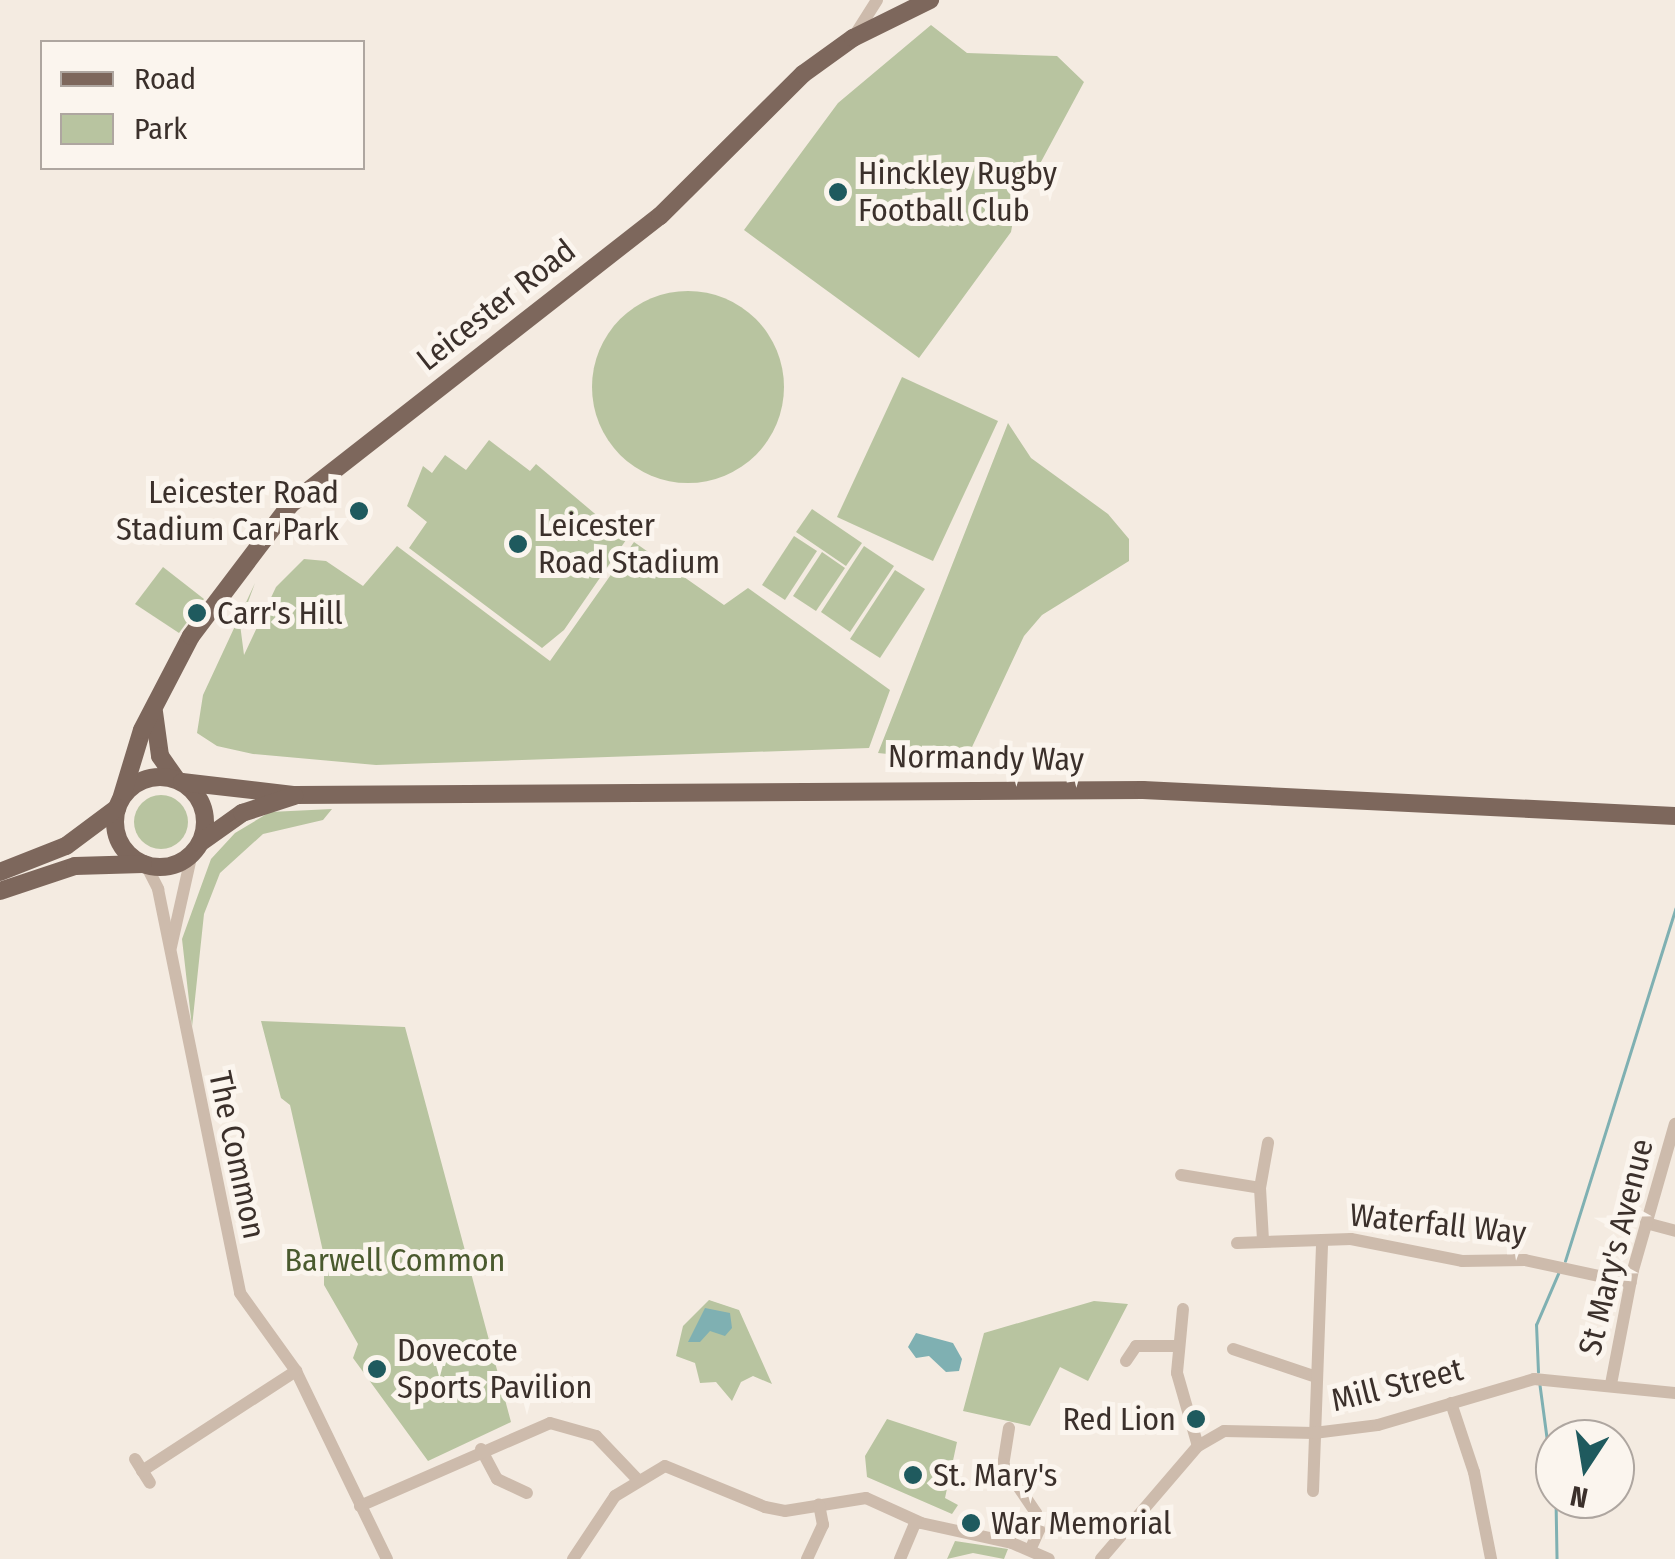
<!DOCTYPE html>
<html>
<head>
<meta charset="utf-8">
<style>
  body { margin:0 }
  #map { position:relative; width:1675px; height:1559px; overflow:hidden; background:#f4ebe1; font-family:"Fira Sans Condensed",sans-serif }
  div>[style] { position:absolute }
  .green>* { inset:0; background:#b8c4a0 }
  .round { border-radius:50% }
  .water>* { inset:0; background:#7fb0b2 }
  .stream>* { height:2.5px; margin:-1.25px; padding:0 1.25px; transform-origin:1.25px; border-radius:1.25px; background:#7fb0b2 }
  .minor>* { height:12px; margin:-6px; padding:0 6px; transform-origin:6px; border-radius:6px; background:#cdbbac }
  .major>* { height:18px; margin:-9px; padding:0 9px; transform-origin:9px; border-radius:9px; background:#7d675c }
  .major>.ring { margin:-9px; padding:0; box-sizing:content-box; background:none; border:18px solid #7d675c; border-radius:50% }
  .dots>* { width:28px; height:28px; translate:-50% -50%; box-sizing:border-box; border:5px solid #fbf5ee; border-radius:50% }
  span { translate:-50% -50%; white-space:nowrap; text-align:center; line-height:1.15; -webkit-text-stroke:10px #fbf5ee; paint-order:stroke }
  .poi-label { font-size:32px; color:#3b302b }
  .left { translate:0 -50%; text-align:left }
  .right { translate:-100% -50%; text-align:right }
  .street-label { font-size:32px; color:#3b302b }
  .park-label { font-size:32px; color:#4a5a2e }
  .legend { position:absolute; left:40px; top:40px; width:325px; height:130px; box-sizing:border-box; background:#fbf5ee; border:2px solid #aea6a0; margin:0; padding:12px 18px; list-style:none; font-size:30px; color:#3b302b }
  .legend li { display:flex; align-items:center; gap:20px; height:50px }
  .legend b { width:50px; border:2px solid #aea6a0 }
  .north { position:absolute; left:1535px; top:1419px; width:100px; height:100px; box-sizing:border-box; background:#fbf5ee; border:2px solid #aea6a0; border-radius:50%; rotate:192deg; font-size:28px; font-weight:700; line-height:40px; text-align:center; color:#3b302b }
  .north::after { content:''; display:block; margin:auto; width:35px; height:45px; background:#1f5a5e; clip-path:polygon(50% 0,100% 100%,50% 72%,0 100%) }
</style>
</head>
<body>
<div id="map">
  <div class="green">
    <i style="clip-path:polygon(931px 25px,967px 53px,1057px 56px,1084px 82px,1015px 210px,1011px 232px,919px 358px,744px 230px,838px 103px)"></i>
    <i class="round" style="left:592px;top:291px;width:192px;height:192px"></i>
    <i style="clip-path:polygon(902px 377px,998px 421px,933px 561px,837px 517px)"></i>
    <i style="clip-path:polygon(1008px 423px,1031px 458px,1108px 514px,1129px 539px,1129px 561px,1042px 615px,1024px 636px,965px 762px,878px 753px)"></i>
    <i style="clip-path:polygon(489px 440px,530px 471px,536px 464px,626px 540px,564px 630px,542px 648px,409px 548px,427px 522px,407px 506px,423px 466px,432px 473px,445px 455px,466px 470px)"></i>
    <i style="clip-path:polygon(812px 509px,862px 543px,846px 566px,796px 532px)"></i>
    <i style="clip-path:polygon(794px 536px,817px 551px,785px 600px,762px 585px)"></i>
    <i style="clip-path:polygon(634px 542px,724px 605px,748px 588px,890px 690px,869px 748px,376px 765px,253px 754px,217px 746px,197px 733px,203px 695px,255px 583px,240px 624px,244px 655px,276px 587px,304px 559px,326px 561px,363px 586px,397px 546px,550px 661px)"></i>
    <i style="clip-path:polygon(864px 546px,894px 566px,850px 632px,821px 612px)"></i>
    <i style="clip-path:polygon(822px 552px,845px 568px,816px 611px,793px 596px)"></i>
    <i style="clip-path:polygon(163px 567px,204px 599px,179px 633px,135px 604px)"></i>
    <i style="clip-path:polygon(895px 570px,925px 589px,880px 658px,850px 639px)"></i>
    <i class="round" style="left:134px;top:795px;width:54px;height:54px"></i>
    <i style="clip-path:polygon(332px 809px,323px 820px,263px 834px,220px 873px,204px 914px,192px 1027px,182px 939px,211px 859px,235px 833px,270px 812px)"></i>
    <i style="clip-path:polygon(261px 1021px,405px 1027px,511px 1422px,428px 1461px,353px 1358px,358px 1344px,324px 1285px,324px 1256px,290px 1105px,281px 1098px)"></i>
    <i style="clip-path:polygon(709px 1300px,739px 1310px,772px 1384px,753px 1376px,741px 1382px,732px 1401px,716px 1382px,700px 1383px,695px 1363px,676px 1356px,683px 1326px)"></i>
    <i style="clip-path:polygon(1094px 1301px,1128px 1304px,1088px 1381px,1060px 1367px,1030px 1426px,963px 1411px,984px 1333px)"></i>
    <i style="clip-path:polygon(887px 1419px,957px 1442px,945px 1498px,958px 1505px,952px 1514px,867px 1477px,865px 1456px)"></i>
    <i style="clip-path:polygon(955px 1541px,1008px 1549px,1004px 1559px,973px 1553px,947px 1559px)"></i>
  </div>
  <div class="water">
    <i style="clip-path:polygon(705px 1308px,730px 1313px,732px 1328px,725px 1336px,710px 1331px,700px 1342px,688px 1342px)"></i>
    <i style="clip-path:polygon(916px 1333px,953px 1343px,962px 1359px,959px 1371px,946px 1372px,929px 1356px,916px 1358px,908px 1347px)"></i>
  </div>
  <div class="stream">
    <i style="left:1565px;top:1261px;width:369px;rotate:-72.6deg"></i>
    <i style="left:1538px;top:1372px;width:47px;rotate:-92.4deg"></i>
    <i style="left:1536px;top:1325px;width:56px;rotate:-66.7deg"></i>
    <i style="left:1540px;top:1385px;width:113px;rotate:82.4deg"></i>
    <i style="left:1556px;top:1499px;width:60px;rotate:89deg"></i>
  </div>
  <div class="minor">
    <i style="left:853px;top:38px;width:45px;rotate:-57.7deg"></i>
    <i style="left:146px;top:865px;width:27px;rotate:63deg"></i>
    <i style="left:158px;top:889px;width:412px;rotate:78.5deg"></i>
    <i style="left:240px;top:1293px;width:96px;rotate:54.3deg"></i>
    <i style="left:296px;top:1371px;width:209px;rotate:64.2deg"></i>
    <i style="left:171px;top:947px;width:96px;rotate:-77.4deg"></i>
    <i style="left:1181px;top:1175px;width:80px;rotate:9.3deg"></i>
    <i style="left:1646px;top:1223px;width:30px;rotate:15deg"></i>
    <i style="left:1263px;top:1240px;width:52px;rotate:-93.3deg"></i>
    <i style="left:1260px;top:1188px;width:46px;rotate:-79.9deg"></i>
    <i style="left:1237px;top:1243px;width:114px;rotate:-2deg"></i>
    <i style="left:1351px;top:1239px;width:113px;rotate:11.2deg"></i>
    <i style="left:1462px;top:1261px;width:63px;rotate:-0.9deg"></i>
    <i style="left:1525px;top:1260px;width:108px;rotate:12.2deg"></i>
    <i style="left:1183px;top:1309px;width:64px;rotate:95.4deg"></i>
    <i style="left:1177px;top:1373px;width:76px;rotate:74deg"></i>
    <i style="left:1233px;top:1349px;width:84px;rotate:18.6deg"></i>
    <i style="left:1126px;top:1361px;width:18px;rotate:-56deg"></i>
    <i style="left:1136px;top:1346px;width:41px"></i>
    <i style="left:1611px;top:1384px;width:116px;rotate:-79.1deg"></i>
    <i style="left:1633px;top:1270px;width:152px;rotate:-74deg"></i>
    <i style="left:1451px;top:1403px;width:73px;rotate:71.6deg"></i>
    <i style="left:1474px;top:1472px;width:89px;rotate:78.9deg"></i>
    <i style="left:1009px;top:1428px;width:36px;rotate:99deg"></i>
    <i style="left:1003px;top:1464px;width:59px;rotate:56deg"></i>
    <i style="left:1036px;top:1513px;width:17px;rotate:80deg"></i>
    <i style="left:1039px;top:1530px;width:22px;rotate:114deg"></i>
    <i style="left:481px;top:1449px;width:34px;rotate:62deg"></i>
    <i style="left:497px;top:1479px;width:33px;rotate:25deg"></i>
    <i style="left:135px;top:1459px;width:28px;rotate:58deg"></i>
    <i style="left:142px;top:1471px;width:184px;rotate:-33deg"></i>
    <i style="left:1313px;top:1491px;width:251px;rotate:-87.9deg"></i>
    <i style="left:360px;top:1506px;width:207px;rotate:-23.6deg"></i>
    <i style="left:550px;top:1423px;width:48px;rotate:15.8deg"></i>
    <i style="left:596px;top:1436px;width:61px;rotate:46.3deg"></i>
    <i style="left:573px;top:1559px;width:76px;rotate:-56.3deg"></i>
    <i style="left:615px;top:1496px;width:58px;rotate:-31deg"></i>
    <i style="left:665px;top:1466px;width:108px;rotate:22.3deg"></i>
    <i style="left:765px;top:1507px;width:20px;rotate:11deg"></i>
    <i style="left:785px;top:1511px;width:82px;rotate:-9.1deg"></i>
    <i style="left:866px;top:1498px;width:60px;rotate:24.4deg"></i>
    <i style="left:921px;top:1523px;width:93px;rotate:12.4deg"></i>
    <i style="left:1012px;top:1543px;width:40px;rotate:23.4deg"></i>
    <i style="left:807px;top:1559px;width:38px;rotate:-65deg"></i>
    <i style="left:823px;top:1525px;width:21px;rotate:-101deg"></i>
    <i style="left:900px;top:1559px;width:41px;rotate:-67.2deg"></i>
    <i style="left:1101px;top:1559px;width:149px;rotate:-49.4deg"></i>
    <i style="left:1198px;top:1446px;width:30px;rotate:-30deg"></i>
    <i style="left:1224px;top:1431px;width:90px;rotate:1.3deg"></i>
    <i style="left:1314px;top:1433px;width:64px;rotate:-7.1deg"></i>
    <i style="left:1378px;top:1425px;width:163px;rotate:-16.4deg"></i>
    <i style="left:1534px;top:1379px;width:142px;rotate:5.7deg"></i>
  </div>
  <div class="major">
    <i style="left:154px;top:712px;width:44px;rotate:82.2deg"></i>
    <i style="left:160px;top:756px;width:29px;rotate:55deg"></i>
    <i class="ring" style="left:115px;top:777px;width:72px;height:72px"></i>
    <i style="left:182px;top:782px;width:114px;rotate:6.6deg"></i>
    <i style="left:295px;top:795px;width:848px;rotate:-0.34deg"></i>
    <i style="left:1143px;top:790px;width:533px;rotate:2.8deg"></i>
    <i style="left:121px;top:799px;width:72px;rotate:-73.1deg"></i>
    <i style="left:142px;top:730px;width:106px;rotate:-62.5deg"></i>
    <i style="left:191px;top:636px;width:166px;rotate:-52.9deg"></i>
    <i style="left:291px;top:504px;width:468px;rotate:-38deg"></i>
    <i style="left:660px;top:216px;width:202px;rotate:-44.8deg"></i>
    <i style="left:803px;top:74px;width:62px;rotate:-35.8deg"></i>
    <i style="left:853px;top:38px;width:86px;rotate:-26.3deg"></i>
    <i style="left:200px;top:843px;width:52px;rotate:-35.5deg"></i>
    <i style="left:242px;top:813px;width:55px;rotate:-18.1deg"></i>
    <i style="left:0;top:872px;width:71px;rotate:-21.5deg"></i>
    <i style="left:66px;top:846px;width:64px;rotate:-36.7deg"></i>
    <i style="left:0;top:891px;width:79px;rotate:-18.4deg"></i>
    <i style="left:75px;top:866px;width:68px;rotate:-1.7deg"></i>
  </div>
  <div class="dots">
    <i style="left:838px;top:192px;background:#1f5a5e"></i>
    <i style="left:359px;top:511px;background:#1f5a5e"></i>
    <i style="left:518px;top:544px;background:#1f5a5e"></i>
    <i style="left:197px;top:613px;background:#1f5a5e"></i>
    <i style="left:377px;top:1369px;background:#1f5a5e"></i>
    <i style="left:1196px;top:1419px;background:#1f5a5e"></i>
    <i style="left:913px;top:1475px;background:#1f5a5e"></i>
    <i style="left:971px;top:1523px;background:#1f5a5e"></i>
  </div>
  <div class="poi-label">
    <span class="left" style="left:858px;top:192px">Hinckley Rugby<br>Football Club</span>
    <span class="right" style="left:339px;top:511px">Leicester Road<br>Stadium Car Park</span>
    <span class="left" style="left:538px;top:544px">Leicester<br>Road Stadium</span>
    <span class="left" style="left:217px;top:613px">Carr's Hill</span>
    <span class="left" style="left:397px;top:1369px">Dovecote<br>Sports Pavilion</span>
    <span class="right" style="left:1176px;top:1419px">Red Lion</span>
    <span class="left" style="left:933px;top:1475px">St. Mary's</span>
    <span class="left" style="left:991px;top:1523px">War Memorial</span>
  </div>
  <div class="street-label">
    <span style="left:496px;top:305px;rotate:-38deg">Leicester Road</span>
    <span style="left:986px;top:758px;rotate:1deg">Normandy Way</span>
    <span style="left:237px;top:1155px;rotate:78deg">The Common</span>
    <span style="left:1438px;top:1224px;rotate:6deg">Waterfall Way</span>
    <span style="left:1616px;top:1247px;rotate:-76deg">St Mary's Avenue</span>
    <span style="left:1397px;top:1385px;rotate:-14deg">Mill Street</span>
  </div>
  <div class="park-label">
    <span style="left:395px;top:1260px">Barwell Common</span>
  </div>
  <ul class="legend">
  <li><b style="height:12px;background:#7d675c"></b>Road</li>
  <li><b style="height:28px;background:#b8c4a0"></b>Park</li>
  </ul>
  <div class="north">N</div>
</div>
</body>
</html>
